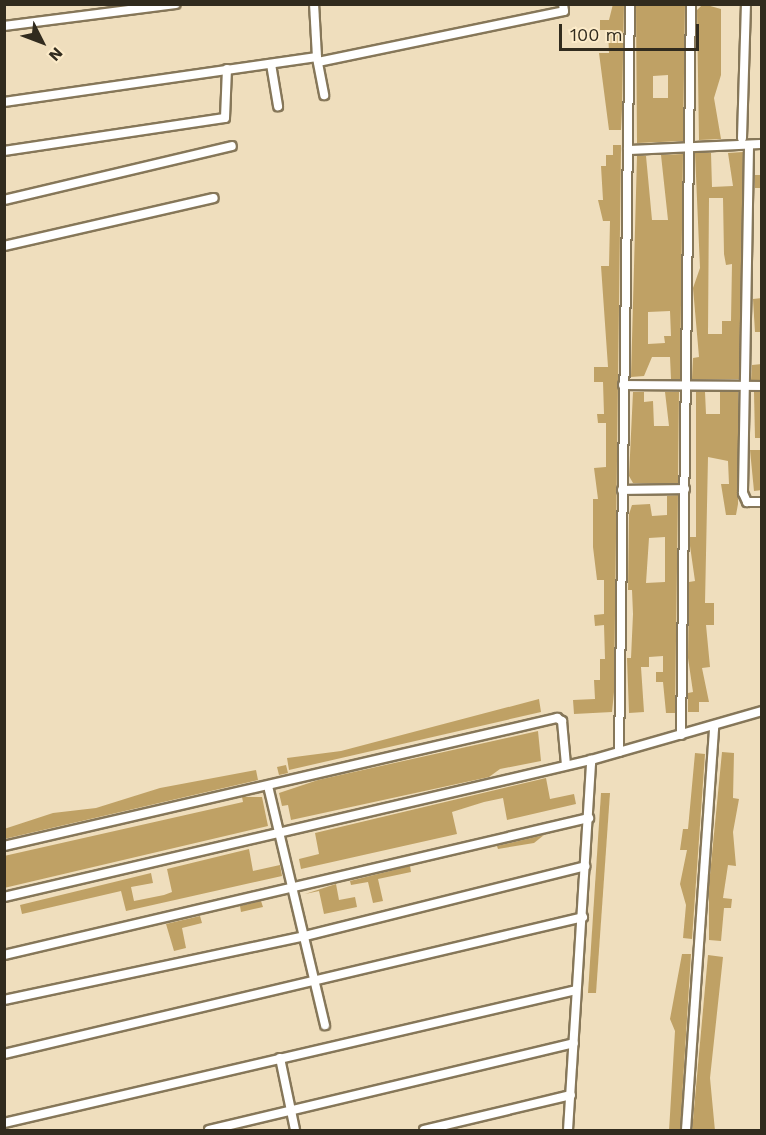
<!DOCTYPE html>
<html>
<head>
<meta charset="utf-8">
<style>
  body { margin:0 }
  #map { position:relative; width:766px; height:1135px; overflow:hidden; background:#efdebd; font-family:"Work Sans",sans-serif }
  div>[style] { position:absolute }
  .building>* { inset:0; background:#bfa165 }
  .roads { filter:drop-shadow(2px 0 #867759) drop-shadow(-2px 0 #867759) drop-shadow(0 2px #867759) drop-shadow(0 -2px #867759) }
  .minor>* { height:8px; margin:-4px; padding:0 4px; transform-origin:4px; border-radius:4px; background:#fff }
  span { translate:-50% -50%; white-space:nowrap; text-align:center; line-height:1.15; -webkit-text-stroke:4.5px #fcebc9; paint-order:stroke }
  .frame { position:absolute; inset:0; border:6px solid #312b1e; pointer-events:none }
  .north { position:absolute; left:12px; top:12px; width:60px; height:60px; -webkit-text-stroke:4px #fcebc9; paint-order:stroke; rotate:132deg; font-size:16px; font-weight:700; line-height:24px; text-align:center; color:#312b1e }
  .north::after { content:''; display:block; margin:auto; width:21px; height:27px; background:#312b1e; clip-path:polygon(50% 0,100% 100%,50% 72%,0 100%) }
  .scale { position:absolute; left:559px; top:24px; width:140px; height:27px; box-sizing:border-box; border:3px solid #312b1e; border-top:0; padding-left:8px; font-size:18px; line-height:21px; white-space:nowrap; color:#312b1e; -webkit-text-stroke:4px #fcebc9; paint-order:stroke }
</style>
</head>
<body>
<div id="map">
  <div class="building">
    <i style="clip-path:polygon(613px 4px,624px 4px,622px 109px,621px 130px,609px 130px,599px 53px,609px 53px,608px 30px,600px 30px,600px 20px,609px 20px)"></i>
    <i style="clip-path:polygon(evenodd,636px 4px,685px 4px,683px 141px,637px 143px,636px 4px,668px 75px,668px 98px,653px 98px,653px 76px,668px 75px)"></i>
    <i style="clip-path:polygon(703px 4px,721px 9px,721px 75px,714px 98px,721px 139px,699px 140px,697px 10px)"></i>
    <i style="clip-path:polygon(613px 145px,621px 145px,621px 151px,614px 692px,612px 712px,574px 714px,573px 700px,595px 699px,594px 680px,600px 680px,600px 659px,605px 659px,604px 625px,595px 626px,594px 615px,604px 614px,604px 580px,597px 580px,593px 547px,593px 499px,598px 499px,594px 468px,606px 467px,606px 423px,598px 423px,597px 414px,604px 414px,603px 382px,594px 382px,594px 367px,608px 367px,601px 266px,609px 266px,610px 221px,603px 221px,598px 200px,603px 200px,601px 166px,606px 166px,606px 155px,613px 155px)"></i>
    <i style="clip-path:polygon(evenodd,743px 152px,739px 379px,692px 379px,693px 358px,699px 357px,693px 288px,700px 268px,695px 153px,711px 153px,712px 187px,733px 186px,728px 153px,743px 152px,709px 198px,723px 198px,724px 254px,726px 265px,732px 264px,731px 321px,722px 321px,722px 334px,708px 334px,709px 198px)"></i>
    <i style="clip-path:polygon(evenodd,683px 154px,680px 379px,671px 379px,670px 357px,652px 357px,644px 376px,631px 377px,637px 156px,646px 156px,652px 220px,668px 220px,661px 155px,683px 154px,670px 311px,671px 336px,664px 336px,665px 343px,648px 344px,648px 312px,670px 311px)"></i>
    <i style="clip-path:polygon(755px 175px,762px 175px,762px 188px,755px 188px)"></i>
    <i style="clip-path:polygon(762px 298px,762px 332px,755px 332px,753px 299px)"></i>
    <i style="clip-path:polygon(762px 364px,762px 380px,751px 380px,752px 365px)"></i>
    <i style="clip-path:polygon(633px 392px,644px 392px,644px 402px,653px 401px,654px 426px,669px 426px,665px 392px,679px 392px,678px 483px,633px 483px,629px 476px)"></i>
    <i style="clip-path:polygon(696px 392px,705px 392px,706px 414px,720px 414px,720px 392px,738px 392px,738px 504px,736px 515px,726px 515px,721px 484px,729px 484px,728px 461px,708px 457px,705px 603px,714px 603px,714px 625px,706px 625px,710px 667px,702px 668px,709px 702px,699px 702px,699px 712px,688px 712px,688px 693px,693px 692px,688px 658px,689px 582px,695px 581px,690px 546px,690px 537px,696px 537px)"></i>
    <i style="clip-path:polygon(754px 392px,762px 392px,762px 438px,755px 438px)"></i>
    <i style="clip-path:polygon(750px 450px,762px 450px,762px 490px,754px 491px)"></i>
    <i style="clip-path:polygon(evenodd,678px 495px,675px 713px,666px 713px,663px 682px,656px 682px,656px 672px,663px 672px,663px 656px,649px 657px,649px 667px,641px 667px,644px 712px,629px 713px,627px 658px,631px 658px,633px 614px,632px 590px,628px 590px,629px 514px,632px 505px,650px 504px,652px 516px,667px 515px,667px 496px,678px 495px,665px 537px,665px 582px,646px 583px,649px 538px,665px 537px)"></i>
    <i style="clip-path:polygon(539px 699px,541px 712px,289px 770px,287px 758px,341px 751px)"></i>
    <i style="clip-path:polygon(538px 731px,541px 761px,500px 769px,489px 777px,291px 820px,288px 805px,282px 806px,279px 793px,318px 780px)"></i>
    <i style="clip-path:polygon(722px 752px,734px 753px,733px 798px,739px 799px,733px 832px,736px 866px,728px 865px,723px 898px,732px 899px,731px 908px,724px 908px,721px 941px,709px 940px,709px 885px)"></i>
    <i style="clip-path:polygon(695px 753px,705px 754px,692px 939px,683px 938px,686px 905px,680px 884px,687px 850px,680px 850px,683px 829px,688px 829px)"></i>
    <i style="clip-path:polygon(286px 765px,288px 773px,279px 775px,277px 767px)"></i>
    <i style="clip-path:polygon(256px 770px,258px 780px,4px 839px,4px 829px,53px 813px,96px 808px,160px 788px)"></i>
    <i style="clip-path:polygon(546px 778px,550px 799px,574px 794px,576px 804px,507px 820px,503px 798px,484px 802px,452px 812px,457px 834px,301px 869px,299px 859px,319px 854px,315px 833px)"></i>
    <i style="clip-path:polygon(601px 793px,610px 793px,596px 993px,588px 993px)"></i>
    <i style="clip-path:polygon(242px 797px,262px 797px,268px 826px,4px 888px,4px 856px,243px 802px)"></i>
    <i style="clip-path:polygon(544px 835px,534px 843px,498px 849px,497px 846px)"></i>
    <i style="clip-path:polygon(249px 849px,253px 871px,280px 865px,282px 876px,126px 911px,121px 891px,22px 914px,20px 905px,151px 873px,153px 883px,131px 887px,134px 901px,164px 895px,172px 892px,167px 869px)"></i>
    <i style="clip-path:polygon(410px 866px,411px 872px,378px 879px,383px 901px,373px 903px,368px 882px,351px 885px,350px 881px)"></i>
    <i style="clip-path:polygon(336px 884px,339px 900px,355px 897px,357px 907px,324px 914px,319px 891px,305px 894px)"></i>
    <i style="clip-path:polygon(261px 901px,263px 907px,241px 912px,240px 906px)"></i>
    <i style="clip-path:polygon(200px 916px,202px 923px,182px 928px,186px 948px,174px 951px,166px 924px)"></i>
    <i style="clip-path:polygon(682px 954px,691px 954px,680px 1131px,669px 1131px,675px 1031px,670px 1019px)"></i>
    <i style="clip-path:polygon(708px 955px,723px 957px,710px 1078px,715px 1131px,692px 1131px)"></i>
  </div>
  <div class="roads">
    <div class="minor">
      <i style="left:4px;top:26px;width:173px;rotate:-7.3deg"></i>
      <i style="left:317px;top:58px;width:38px;rotate:79deg"></i>
      <i style="left:318px;top:62px;width:251px;rotate:-11.7deg"></i>
      <i style="left:564px;top:11px;width:7px;rotate:-98deg"></i>
      <i style="left:271px;top:64px;width:43px;rotate:80.5deg"></i>
      <i style="left:4px;top:102px;width:316px;rotate:-8.2deg"></i>
      <i style="left:317px;top:57px;width:53px;rotate:-93.2deg"></i>
      <i style="left:742px;top:138px;width:134px;rotate:-88.3deg"></i>
      <i style="left:749px;top:147px;width:346px;rotate:91deg"></i>
      <i style="left:743px;top:493px;width:10px;rotate:66deg"></i>
      <i style="left:747px;top:502px;width:15px"></i>
      <i style="left:628px;top:150px;width:134px;rotate:-2.6deg"></i>
      <i style="left:4px;top:151px;width:223px;rotate:-8.5deg"></i>
      <i style="left:225px;top:118px;width:49px;rotate:-87.7deg"></i>
      <i style="left:4px;top:200px;width:234px;rotate:-13.3deg"></i>
      <i style="left:4px;top:246px;width:215px;rotate:-12.9deg"></i>
      <i style="left:623px;top:385px;width:139px;rotate:0.4deg"></i>
      <i style="left:622px;top:490px;width:63px;rotate:-0.9deg"></i>
      <i style="left:681px;top:735px;width:731px;rotate:-89.22deg"></i>
      <i style="left:619px;top:752px;width:748px;rotate:-89.16deg"></i>
      <i style="left:268px;top:786px;width:246px;rotate:76.6deg"></i>
      <i style="left:4px;top:846px;width:568px;rotate:-13.03deg"></i>
      <i style="left:557px;top:718px;width:6px;rotate:31deg"></i>
      <i style="left:562px;top:721px;width:44px;rotate:84.8deg"></i>
      <i style="left:4px;top:897px;width:603px;rotate:-13.14deg"></i>
      <i style="left:591px;top:760px;width:178px;rotate:-16deg"></i>
      <i style="left:4px;top:955px;width:601px;rotate:-13.18deg"></i>
      <i style="left:4px;top:1000px;width:308px;rotate:-12deg"></i>
      <i style="left:305px;top:936px;width:289px;rotate:-14deg"></i>
      <i style="left:4px;top:1054px;width:595px;rotate:-13.31deg"></i>
      <i style="left:280px;top:1058px;width:74px;rotate:78.2deg"></i>
      <i style="left:4px;top:1123px;width:587px;rotate:-13.09deg"></i>
      <i style="left:209px;top:1130px;width:375px;rotate:-13.4deg"></i>
      <i style="left:424px;top:1130px;width:151px;rotate:-13.4deg"></i>
      <i style="left:568px;top:1130px;width:371px;rotate:-86.4deg"></i>
      <i style="left:686px;top:1130px;width:405px;rotate:-86deg"></i>
    </div>
  </div>
  <div class="frame"></div>
  <div class="north">N</div>
  <div class="scale">100 m</div>
</div>
</body>
</html>
